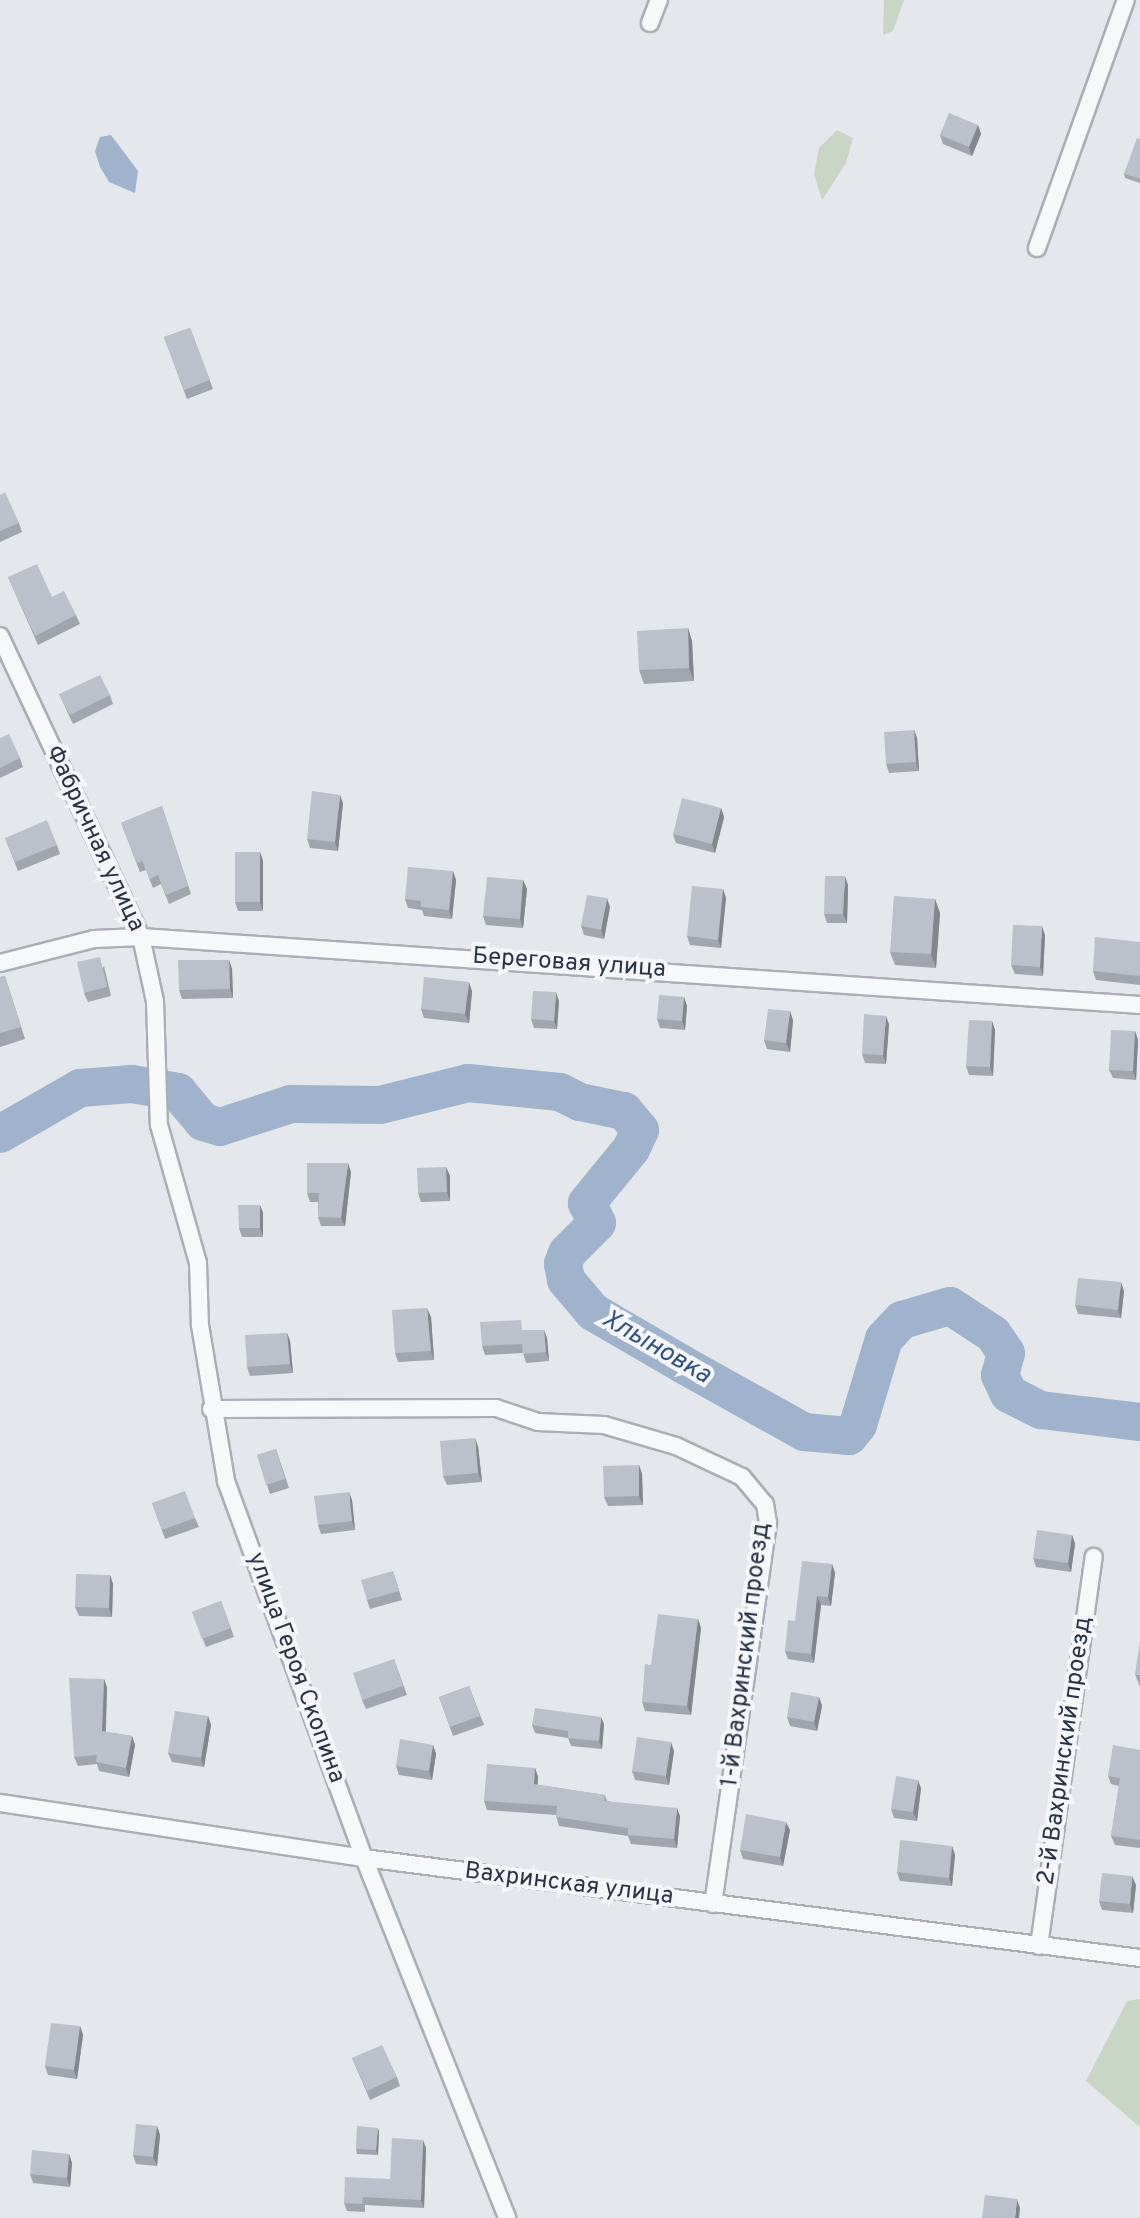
<!DOCTYPE html>
<html>
<head>
<meta charset="utf-8">
<style>
  body { margin:0 }
  #map { position:relative; width:1140px; height:2218px; overflow:hidden; background:#e4e7ec; font-family:Overpass,sans-serif }
  div>[style] { position:absolute }
  .green>* { inset:0; background:#c9d6c5 }
  .water>* { inset:0; background:#9fb4cc }
  .river>* { height:38px; margin:-19px; padding:0 19px; transform-origin:19px; border-radius:19px; background:#9fb4cc }
  .roads { filter:drop-shadow(2px 0 #a9aeb7) drop-shadow(-2px 0 #a9aeb7) drop-shadow(0 2px #a9aeb7) drop-shadow(0 -2px #a9aeb7) }
  .street>* { height:16px; margin:-8px; padding:0 8px; transform-origin:8px; border-radius:8px; background:#f7f8fa }
  .wall>* { inset:0; background:#a1a5ae }
  .shaded-wall>* { inset:0; background:#83868d }
  .building>* { inset:0; background:#bbc0ca }
  span { translate:-50% -50%; white-space:nowrap; text-align:center; line-height:1.15; -webkit-text-stroke:8px #f4f6f9; paint-order:stroke }
  .street-label { font-size:24px; color:#2b3445 }
  .water-label { font-size:26px; color:#34527a; font-style:italic }
</style>
</head>
<body>
<div id="map">
  <div class="green">
    <i style="clip-path:polygon(884px 0,904px 0,893px 31px,883px 35px)"></i>
    <i style="clip-path:polygon(837px 130px,853px 138px,846px 163px,822px 200px,814px 174px,819px 148px)"></i>
    <i style="clip-path:polygon(1140px 1999px,1140px 2127px,1086px 2081px,1127px 2001px)"></i>
  </div>
  <div class="water">
    <i style="clip-path:polygon(111px 135px,138px 171px,135px 193px,109px 182px,100px 167px,95px 151px,100px 137px)"></i>
  </div>
  <div class="river">
    <i style="left:0;top:1134px;width:92px;rotate:-29.9deg"></i>
    <i style="left:80px;top:1088px;width:52px;rotate:-4.4deg"></i>
    <i style="left:132px;top:1084px;width:47px;rotate:9.9deg"></i>
    <i style="left:178px;top:1092px;width:39px;rotate:50deg"></i>
    <i style="left:203px;top:1122px;width:18px;rotate:16deg"></i>
    <i style="left:220px;top:1127px;width:75px;rotate:-17.9deg"></i>
    <i style="left:291px;top:1104px;width:89px;rotate:0.6deg"></i>
    <i style="left:380px;top:1105px;width:91px;rotate:-14deg"></i>
    <i style="left:468px;top:1083px;width:92px;rotate:5.6deg"></i>
    <i style="left:560px;top:1092px;width:22px;rotate:27deg"></i>
    <i style="left:580px;top:1102px;width:45px;rotate:11.6deg"></i>
    <i style="left:624px;top:1111px;width:25px;rotate:50deg"></i>
    <i style="left:640px;top:1130px;width:21px;rotate:115deg"></i>
    <i style="left:631px;top:1149px;width:70px;rotate:129.2deg"></i>
    <i style="left:587px;top:1203px;width:22px;rotate:63deg"></i>
    <i style="left:597px;top:1223px;width:42px;rotate:135deg"></i>
    <i style="left:567px;top:1253px;width:12px;rotate:110deg"></i>
    <i style="left:563px;top:1264px;width:16px;rotate:79deg"></i>
    <i style="left:566px;top:1280px;width:42px;rotate:49.8deg"></i>
    <i style="left:593px;top:1312px;width:103px;rotate:30.3deg"></i>
    <i style="left:682px;top:1364px;width:140px;rotate:29.1deg"></i>
    <i style="left:804px;top:1432px;width:45px;rotate:5.1deg"></i>
    <i style="left:849px;top:1436px;width:14px;rotate:-51deg"></i>
    <i style="left:858px;top:1425px;width:90px;rotate:-73.2deg"></i>
    <i style="left:884px;top:1339px;width:26px;rotate:-47deg"></i>
    <i style="left:902px;top:1320px;width:50px;rotate:-16.3deg"></i>
    <i style="left:950px;top:1306px;width:51px;rotate:33.1deg"></i>
    <i style="left:993px;top:1334px;width:23px;rotate:56deg"></i>
    <i style="left:1006px;top:1353px;width:23px;rotate:105deg"></i>
    <i style="left:1000px;top:1375px;width:21px;rotate:65deg"></i>
    <i style="left:1009px;top:1394px;width:36px;rotate:27deg"></i>
    <i style="left:1041px;top:1410px;width:100px;rotate:6.9deg"></i>
  </div>
  <div class="roads">
    <div class="street">
      <i style="left:650px;top:23px;width:25px;rotate:-69deg"></i>
      <i style="left:1037px;top:248px;width:263px;rotate:-70.3deg"></i>
      <i style="left:0;top:636px;width:332px;rotate:64.9deg"></i>
      <i style="left:141px;top:937px;width:66px;rotate:77.7deg"></i>
      <i style="left:155px;top:1001px;width:124px;rotate:88.2deg"></i>
      <i style="left:159px;top:1125px;width:143px;rotate:74.2deg"></i>
      <i style="left:198px;top:1263px;width:62px;rotate:88.2deg"></i>
      <i style="left:200px;top:1325px;width:158px;rotate:80.5deg"></i>
      <i style="left:226px;top:1481px;width:401px;rotate:69.9deg"></i>
      <i style="left:364px;top:1858px;width:387px;rotate:68.3deg"></i>
      <i style="left:0;top:963px;width:97px;rotate:-14.3deg"></i>
      <i style="left:94px;top:939px;width:47px;rotate:-2.4deg"></i>
      <i style="left:141px;top:937px;width:1001px;rotate:3.89deg"></i>
      <i style="left:211px;top:1409px;width:285px;rotate:-0.2deg"></i>
      <i style="left:496px;top:1408px;width:44px;rotate:18.4deg"></i>
      <i style="left:538px;top:1422px;width:66px;rotate:2.6deg"></i>
      <i style="left:604px;top:1425px;width:75px;rotate:16.3deg"></i>
      <i style="left:676px;top:1446px;width:73px;rotate:25.2deg"></i>
      <i style="left:742px;top:1477px;width:35px;rotate:50deg"></i>
      <i style="left:765px;top:1504px;width:19px;rotate:81deg"></i>
      <i style="left:768px;top:1523px;width:385px;rotate:98.2deg"></i>
      <i style="left:0;top:1803px;width:368px;rotate:8.6deg"></i>
      <i style="left:364px;top:1858px;width:782px;rotate:7.34deg"></i>
      <i style="left:1039px;top:1946px;width:393px;rotate:-82deg"></i>
    </div>
  </div>
  <div class="wall">
    <i style="clip-path:polygon(978px 125px,981px 134px,972px 156px,943px 144px,940px 135px)"></i>
    <i style="clip-path:polygon(1140px 139px,1140px 183px,1125px 178px,1124px 174px)"></i>
    <i style="clip-path:polygon(190px 328px,213px 389px,187px 399px,164px 337px)"></i>
    <i style="clip-path:polygon(0 495px,19px 523px,22px 532px,0 542px)"></i>
    <i style="clip-path:polygon(8px 577px,52px 597px,76px 615px,80px 624px,38px 645px)"></i>
    <i style="clip-path:polygon(688px 628px,692px 641px,694px 681px,644px 684px,639px 670px)"></i>
    <i style="clip-path:polygon(59px 694px,110px 695px,113px 704px,73px 724px)"></i>
    <i style="clip-path:polygon(914px 730px,917px 738px,919px 771px,889px 773px,886px 764px)"></i>
    <i style="clip-path:polygon(0 738px,20px 758px,23px 767px,0 778px)"></i>
    <i style="clip-path:polygon(343px 803px,338px 851px,310px 848px,307px 839px)"></i>
    <i style="clip-path:polygon(162px 806px,191px 894px,169px 904px,161px 884px,153px 888px,146px 870px,140px 872px,121px 823px)"></i>
    <i style="clip-path:polygon(721px 808px,724px 817px,715px 853px,676px 843px,673px 834px)"></i>
    <i style="clip-path:polygon(5px 838px,57px 845px,60px 854px,18px 871px)"></i>
    <i style="clip-path:polygon(260px 852px,263px 861px,263px 911px,238px 911px,235px 902px)"></i>
    <i style="clip-path:polygon(453px 871px,456px 880px,452px 919px,424px 916px,422px 910px,408px 908px,405px 899px)"></i>
    <i style="clip-path:polygon(523px 880px,527px 889px,523px 928px,486px 925px,483px 916px)"></i>
    <i style="clip-path:polygon(848px 885px,847px 923px,827px 923px,824px 914px)"></i>
    <i style="clip-path:polygon(723px 889px,726px 898px,721px 948px,690px 945px,687px 936px)"></i>
    <i style="clip-path:polygon(935px 899px,940px 913px,936px 968px,895px 965px,890px 952px)"></i>
    <i style="clip-path:polygon(610px 907px,604px 939px,584px 935px,581px 926px)"></i>
    <i style="clip-path:polygon(1045px 935px,1043px 976px,1015px 974px,1011px 965px)"></i>
    <i style="clip-path:polygon(1140px 942px,1140px 985px,1096px 980px,1093px 971px)"></i>
    <i style="clip-path:polygon(229px 960px,232px 969px,233px 998px,182px 999px,179px 990px)"></i>
    <i style="clip-path:polygon(104px 966px,111px 996px,88px 1002px,84px 993px)"></i>
    <i style="clip-path:polygon(5px 976px,25px 1039px,0 1047px,0 977px)"></i>
    <i style="clip-path:polygon(472px 991px,469px 1023px,424px 1018px,421px 1009px)"></i>
    <i style="clip-path:polygon(684px 997px,687px 1006px,685px 1030px,660px 1028px,657px 1019px)"></i>
    <i style="clip-path:polygon(559px 1001px,557px 1029px,534px 1028px,531px 1019px)"></i>
    <i style="clip-path:polygon(793px 1020px,790px 1052px,767px 1049px,764px 1040px)"></i>
    <i style="clip-path:polygon(992px 1021px,995px 1030px,993px 1076px,969px 1075px,966px 1066px)"></i>
    <i style="clip-path:polygon(889px 1024px,886px 1064px,865px 1063px,862px 1054px)"></i>
    <i style="clip-path:polygon(1135px 1031px,1138px 1040px,1136px 1080px,1113px 1078px,1109px 1070px)"></i>
    <i style="clip-path:polygon(446px 1167px,450px 1176px,450px 1201px,421px 1202px,418px 1193px)"></i>
    <i style="clip-path:polygon(351px 1172px,345px 1226px,321px 1226px,318px 1217px,318px 1202px,310px 1202px,307px 1193px)"></i>
    <i style="clip-path:polygon(260px 1205px,263px 1213px,263px 1237px,242px 1237px,239px 1228px)"></i>
    <i style="clip-path:polygon(1124px 1291px,1121px 1318px,1078px 1314px,1075px 1305px)"></i>
    <i style="clip-path:polygon(431px 1317px,434px 1360px,398px 1362px,395px 1353px)"></i>
    <i style="clip-path:polygon(524px 1330px,544px 1330px,547px 1338px,549px 1361px,526px 1363px,523px 1353px,485px 1355px,482px 1346px)"></i>
    <i style="clip-path:polygon(287px 1333px,290px 1341px,293px 1373px,250px 1376px,247px 1367px)"></i>
    <i style="clip-path:polygon(478px 1446px,482px 1482px,447px 1485px,443px 1476px)"></i>
    <i style="clip-path:polygon(276px 1449px,289px 1488px,270px 1494px,257px 1455px)"></i>
    <i style="clip-path:polygon(639px 1465px,642px 1474px,643px 1505px,608px 1506px,604px 1497px)"></i>
    <i style="clip-path:polygon(352px 1500px,355px 1530px,321px 1534px,318px 1525px)"></i>
    <i style="clip-path:polygon(152px 1503px,195px 1518px,199px 1527px,165px 1539px)"></i>
    <i style="clip-path:polygon(1072px 1535px,1075px 1544px,1071px 1572px,1036px 1567px,1033px 1558px)"></i>
    <i style="clip-path:polygon(832px 1564px,835px 1573px,831px 1606px,821px 1605px,814px 1663px,788px 1659px,785px 1651px,795px 1621px)"></i>
    <i style="clip-path:polygon(393px 1571px,402px 1600px,370px 1609px,367px 1600px)"></i>
    <i style="clip-path:polygon(110px 1575px,113px 1584px,112px 1617px,79px 1616px,75px 1607px)"></i>
    <i style="clip-path:polygon(221px 1601px,234px 1637px,206px 1647px,192px 1612px)"></i>
    <i style="clip-path:polygon(698px 1619px,701px 1628px,691px 1715px,645px 1711px,642px 1702px,651px 1665px)"></i>
    <i style="clip-path:polygon(394px 1659px,407px 1695px,366px 1709px,362px 1700px)"></i>
    <i style="clip-path:polygon(1135px 1674px,1140px 1675px,1140px 1687px)"></i>
    <i style="clip-path:polygon(104px 1679px,107px 1688px,106px 1732px,132px 1736px,135px 1745px,129px 1777px,99px 1771px,97px 1764px,78px 1766px,74px 1757px)"></i>
    <i style="clip-path:polygon(469px 1686px,484px 1725px,453px 1736px,439px 1697px)"></i>
    <i style="clip-path:polygon(819px 1697px,822px 1706px,817px 1731px,790px 1726px,787px 1717px)"></i>
    <i style="clip-path:polygon(208px 1716px,211px 1725px,204px 1767px,172px 1762px,168px 1753px)"></i>
    <i style="clip-path:polygon(604px 1724px,602px 1749px,571px 1746px,568px 1738px,535px 1733px,532px 1725px)"></i>
    <i style="clip-path:polygon(433px 1745px,436px 1754px,432px 1780px,399px 1775px,396px 1766px)"></i>
    <i style="clip-path:polygon(1140px 1750px,1140px 1848px,1115px 1845px,1111px 1836px,1119px 1786px,1111px 1784px,1108px 1776px)"></i>
    <i style="clip-path:polygon(674px 1751px,669px 1785px,635px 1780px,632px 1771px)"></i>
    <i style="clip-path:polygon(535px 1768px,538px 1777px,538px 1785px,605px 1795px,607px 1801px,680px 1816px,677px 1848px,631px 1844px,628px 1836px,559px 1826px,556px 1815px,487px 1810px,484px 1801px)"></i>
    <i style="clip-path:polygon(921px 1788px,917px 1821px,894px 1818px,891px 1809px)"></i>
    <i style="clip-path:polygon(790px 1830px,783px 1866px,743px 1859px,740px 1850px)"></i>
    <i style="clip-path:polygon(952px 1846px,955px 1855px,952px 1886px,900px 1881px,897px 1872px)"></i>
    <i style="clip-path:polygon(1136px 1885px,1133px 1913px,1102px 1910px,1099px 1901px)"></i>
    <i style="clip-path:polygon(80px 2026px,83px 2035px,77px 2079px,48px 2075px,45px 2066px)"></i>
    <i style="clip-path:polygon(352px 2058px,397px 2077px,400px 2086px,370px 2100px)"></i>
    <i style="clip-path:polygon(157px 2126px,160px 2135px,157px 2166px,136px 2164px,133px 2155px)"></i>
    <i style="clip-path:polygon(378px 2128px,379px 2132px,378px 2155px,357px 2154px,356px 2149px)"></i>
    <i style="clip-path:polygon(426px 2148px,424px 2208px,365px 2205px,365px 2212px,347px 2211px,344px 2203px,390px 2179px)"></i>
    <i style="clip-path:polygon(69px 2154px,72px 2163px,70px 2187px,33px 2183px,30px 2174px)"></i>
  </div>
  <div class="shaded-wall">
    <i style="clip-path:polygon(978px 125px,981px 134px,972px 156px,969px 147px)"></i>
    <i style="clip-path:polygon(688px 628px,692px 641px,694px 681px,689px 668px)"></i>
    <i style="clip-path:polygon(914px 730px,917px 738px,919px 771px,916px 762px)"></i>
    <i style="clip-path:polygon(340px 795px,343px 803px,338px 851px,335px 842px)"></i>
    <i style="clip-path:polygon(721px 808px,724px 817px,715px 853px,712px 844px)"></i>
    <i style="clip-path:polygon(260px 852px,263px 861px,263px 911px,260px 902px)"></i>
    <i style="clip-path:polygon(453px 871px,456px 880px,452px 919px,449px 910px)"></i>
    <i style="clip-path:polygon(845px 876px,848px 885px,847px 923px,843px 914px)"></i>
    <i style="clip-path:polygon(523px 880px,527px 889px,523px 928px,520px 919px)"></i>
    <i style="clip-path:polygon(723px 889px,726px 898px,721px 948px,718px 940px)"></i>
    <i style="clip-path:polygon(607px 898px,610px 907px,604px 939px,601px 930px)"></i>
    <i style="clip-path:polygon(935px 899px,940px 913px,936px 968px,931px 954px)"></i>
    <i style="clip-path:polygon(1042px 926px,1045px 935px,1043px 976px,1040px 967px)"></i>
    <i style="clip-path:polygon(229px 960px,232px 969px,233px 998px,230px 989px)"></i>
    <i style="clip-path:polygon(469px 982px,472px 991px,469px 1023px,465px 1014px)"></i>
    <i style="clip-path:polygon(556px 992px,559px 1001px,557px 1029px,554px 1021px)"></i>
    <i style="clip-path:polygon(684px 997px,687px 1006px,685px 1030px,682px 1021px)"></i>
    <i style="clip-path:polygon(790px 1011px,793px 1020px,790px 1052px,786px 1043px)"></i>
    <i style="clip-path:polygon(886px 1016px,889px 1024px,886px 1064px,883px 1055px)"></i>
    <i style="clip-path:polygon(992px 1021px,995px 1030px,993px 1076px,990px 1067px)"></i>
    <i style="clip-path:polygon(1135px 1031px,1138px 1040px,1136px 1080px,1133px 1071px)"></i>
    <i style="clip-path:polygon(348px 1163px,351px 1172px,345px 1226px,341px 1218px)"></i>
    <i style="clip-path:polygon(446px 1167px,450px 1176px,450px 1201px,447px 1192px)"></i>
    <i style="clip-path:polygon(260px 1205px,263px 1213px,263px 1237px,260px 1228px)"></i>
    <i style="clip-path:polygon(1121px 1282px,1124px 1291px,1121px 1318px,1118px 1310px)"></i>
    <i style="clip-path:polygon(427px 1308px,431px 1317px,434px 1360px,431px 1351px)"></i>
    <i style="clip-path:polygon(544px 1330px,547px 1338px,549px 1361px,546px 1352px)"></i>
    <i style="clip-path:polygon(287px 1333px,290px 1341px,293px 1373px,290px 1364px)"></i>
    <i style="clip-path:polygon(475px 1438px,478px 1446px,482px 1482px,478px 1473px)"></i>
    <i style="clip-path:polygon(639px 1465px,642px 1474px,643px 1505px,639px 1496px)"></i>
    <i style="clip-path:polygon(349px 1492px,352px 1500px,355px 1530px,352px 1521px)"></i>
    <i style="clip-path:polygon(1072px 1535px,1075px 1544px,1071px 1572px,1068px 1563px)"></i>
    <i style="clip-path:polygon(832px 1564px,835px 1573px,831px 1606px,828px 1597px)"></i>
    <i style="clip-path:polygon(110px 1575px,113px 1584px,112px 1617px,109px 1608px)"></i>
    <i style="clip-path:polygon(817px 1596px,821px 1605px,814px 1663px,811px 1654px)"></i>
    <i style="clip-path:polygon(698px 1619px,701px 1628px,691px 1715px,687px 1706px)"></i>
    <i style="clip-path:polygon(104px 1679px,107px 1688px,105px 1740px,102px 1731px)"></i>
    <i style="clip-path:polygon(819px 1697px,822px 1706px,817px 1731px,814px 1722px)"></i>
    <i style="clip-path:polygon(208px 1716px,211px 1725px,204px 1767px,201px 1758px)"></i>
    <i style="clip-path:polygon(601px 1717px,604px 1724px,602px 1749px,599px 1741px)"></i>
    <i style="clip-path:polygon(132px 1736px,135px 1745px,129px 1777px,126px 1768px)"></i>
    <i style="clip-path:polygon(671px 1742px,674px 1751px,669px 1785px,666px 1776px)"></i>
    <i style="clip-path:polygon(433px 1745px,436px 1754px,432px 1780px,429px 1771px)"></i>
    <i style="clip-path:polygon(535px 1768px,538px 1777px,537px 1793px,534px 1784px)"></i>
    <i style="clip-path:polygon(918px 1780px,921px 1788px,917px 1821px,913px 1812px)"></i>
    <i style="clip-path:polygon(677px 1808px,680px 1816px,677px 1848px,674px 1839px)"></i>
    <i style="clip-path:polygon(786px 1822px,790px 1830px,783px 1866px,780px 1857px)"></i>
    <i style="clip-path:polygon(952px 1846px,955px 1855px,952px 1886px,949px 1878px)"></i>
    <i style="clip-path:polygon(1132px 1876px,1136px 1885px,1133px 1913px,1130px 1904px)"></i>
    <i style="clip-path:polygon(80px 2026px,83px 2035px,77px 2079px,74px 2070px)"></i>
    <i style="clip-path:polygon(157px 2126px,160px 2135px,157px 2166px,153px 2157px)"></i>
    <i style="clip-path:polygon(378px 2128px,379px 2132px,378px 2155px,376px 2150px)"></i>
    <i style="clip-path:polygon(423px 2140px,426px 2148px,424px 2208px,421px 2200px)"></i>
    <i style="clip-path:polygon(69px 2154px,72px 2163px,70px 2187px,67px 2178px)"></i>
    <i style="clip-path:polygon(1017px 2199px,1020px 2208px,1019px 2218px,1015px 2218px)"></i>
  </div>
  <div class="building">
    <i style="clip-path:polygon(949px 113px,978px 125px,969px 147px,940px 135px)"></i>
    <i style="clip-path:polygon(1137px 138px,1140px 139px,1140px 179px,1124px 174px)"></i>
    <i style="clip-path:polygon(190px 328px,210px 380px,184px 390px,164px 337px)"></i>
    <i style="clip-path:polygon(5px 492px,19px 523px,0 531px,0 495px)"></i>
    <i style="clip-path:polygon(37px 564px,52px 597px,64px 591px,76px 615px,35px 636px,8px 577px)"></i>
    <i style="clip-path:polygon(688px 628px,689px 668px,639px 670px,637px 631px)"></i>
    <i style="clip-path:polygon(100px 675px,110px 695px,70px 715px,59px 694px)"></i>
    <i style="clip-path:polygon(914px 730px,916px 762px,886px 764px,884px 732px)"></i>
    <i style="clip-path:polygon(9px 734px,20px 758px,0 768px,0 738px)"></i>
    <i style="clip-path:polygon(312px 791px,340px 795px,335px 842px,307px 839px)"></i>
    <i style="clip-path:polygon(682px 798px,721px 808px,712px 844px,673px 834px)"></i>
    <i style="clip-path:polygon(162px 806px,188px 886px,166px 895px,158px 875px,150px 879px,142px 861px,137px 863px,121px 823px)"></i>
    <i style="clip-path:polygon(47px 820px,57px 845px,15px 862px,5px 838px)"></i>
    <i style="clip-path:polygon(235px 852px,260px 852px,260px 902px,235px 902px)"></i>
    <i style="clip-path:polygon(408px 867px,453px 871px,449px 910px,421px 907px,421px 901px,405px 899px)"></i>
    <i style="clip-path:polygon(825px 876px,845px 876px,843px 914px,824px 914px)"></i>
    <i style="clip-path:polygon(487px 877px,523px 880px,520px 919px,483px 916px)"></i>
    <i style="clip-path:polygon(692px 886px,723px 889px,718px 940px,687px 936px)"></i>
    <i style="clip-path:polygon(587px 895px,607px 898px,601px 930px,581px 926px)"></i>
    <i style="clip-path:polygon(894px 896px,935px 899px,931px 954px,890px 952px)"></i>
    <i style="clip-path:polygon(1013px 925px,1042px 926px,1040px 967px,1011px 965px)"></i>
    <i style="clip-path:polygon(1095px 937px,1140px 942px,1140px 976px,1093px 971px)"></i>
    <i style="clip-path:polygon(100px 957px,107px 987px,84px 993px,77px 962px)"></i>
    <i style="clip-path:polygon(178px 960px,229px 960px,230px 989px,179px 990px)"></i>
    <i style="clip-path:polygon(5px 976px,21px 1027px,0 1033px,0 977px)"></i>
    <i style="clip-path:polygon(424px 977px,469px 982px,465px 1014px,421px 1009px)"></i>
    <i style="clip-path:polygon(533px 991px,556px 992px,554px 1021px,531px 1019px)"></i>
    <i style="clip-path:polygon(659px 995px,684px 997px,682px 1021px,657px 1019px)"></i>
    <i style="clip-path:polygon(768px 1009px,790px 1011px,786px 1043px,764px 1040px)"></i>
    <i style="clip-path:polygon(864px 1014px,886px 1016px,883px 1055px,862px 1054px)"></i>
    <i style="clip-path:polygon(969px 1020px,992px 1021px,990px 1067px,966px 1066px)"></i>
    <i style="clip-path:polygon(1111px 1030px,1135px 1031px,1133px 1071px,1109px 1070px)"></i>
    <i style="clip-path:polygon(307px 1163px,348px 1163px,341px 1218px,318px 1217px,319px 1193px,307px 1193px)"></i>
    <i style="clip-path:polygon(446px 1167px,447px 1192px,418px 1193px,417px 1168px)"></i>
    <i style="clip-path:polygon(238px 1205px,260px 1205px,260px 1228px,239px 1228px)"></i>
    <i style="clip-path:polygon(1078px 1278px,1121px 1282px,1118px 1310px,1075px 1305px)"></i>
    <i style="clip-path:polygon(427px 1308px,431px 1351px,395px 1353px,392px 1310px)"></i>
    <i style="clip-path:polygon(521px 1320px,522px 1330px,544px 1330px,546px 1352px,523px 1354px,522px 1344px,482px 1346px,480px 1322px)"></i>
    <i style="clip-path:polygon(287px 1333px,290px 1364px,247px 1367px,245px 1335px)"></i>
    <i style="clip-path:polygon(475px 1438px,478px 1473px,443px 1476px,440px 1441px)"></i>
    <i style="clip-path:polygon(276px 1449px,285px 1479px,266px 1485px,257px 1455px)"></i>
    <i style="clip-path:polygon(639px 1465px,639px 1496px,604px 1497px,603px 1466px)"></i>
    <i style="clip-path:polygon(185px 1491px,195px 1518px,162px 1530px,152px 1503px)"></i>
    <i style="clip-path:polygon(349px 1492px,352px 1521px,318px 1525px,314px 1496px)"></i>
    <i style="clip-path:polygon(1037px 1530px,1072px 1535px,1068px 1563px,1033px 1558px)"></i>
    <i style="clip-path:polygon(802px 1561px,832px 1564px,828px 1597px,817px 1596px,811px 1654px,785px 1651px,788px 1620px,795px 1621px)"></i>
    <i style="clip-path:polygon(393px 1571px,399px 1591px,367px 1600px,361px 1580px)"></i>
    <i style="clip-path:polygon(76px 1574px,110px 1575px,109px 1608px,75px 1607px)"></i>
    <i style="clip-path:polygon(221px 1601px,231px 1628px,202px 1639px,192px 1612px)"></i>
    <i style="clip-path:polygon(658px 1614px,698px 1619px,687px 1706px,642px 1702px,645px 1664px,651px 1665px)"></i>
    <i style="clip-path:polygon(1140px 1641px,1140px 1675px,1135px 1674px)"></i>
    <i style="clip-path:polygon(394px 1659px,403px 1686px,362px 1700px,353px 1673px)"></i>
    <i style="clip-path:polygon(69px 1678px,104px 1679px,102px 1731px,132px 1736px,126px 1768px,96px 1762px,97px 1755px,74px 1757px)"></i>
    <i style="clip-path:polygon(469px 1686px,480px 1716px,450px 1727px,439px 1697px)"></i>
    <i style="clip-path:polygon(791px 1692px,819px 1697px,814px 1722px,787px 1717px)"></i>
    <i style="clip-path:polygon(535px 1708px,601px 1717px,599px 1741px,568px 1738px,568px 1731px,532px 1725px)"></i>
    <i style="clip-path:polygon(175px 1711px,208px 1716px,201px 1758px,168px 1753px)"></i>
    <i style="clip-path:polygon(637px 1737px,671px 1742px,666px 1776px,632px 1771px)"></i>
    <i style="clip-path:polygon(400px 1739px,433px 1745px,429px 1771px,396px 1766px)"></i>
    <i style="clip-path:polygon(1113px 1745px,1140px 1750px,1140px 1840px,1111px 1836px,1120px 1778px,1108px 1776px)"></i>
    <i style="clip-path:polygon(487px 1764px,535px 1768px,534px 1784px,605px 1795px,604px 1801px,677px 1808px,674px 1839px,628px 1835px,628px 1828px,556px 1817px,557px 1806px,484px 1801px)"></i>
    <i style="clip-path:polygon(896px 1776px,918px 1780px,913px 1812px,891px 1809px)"></i>
    <i style="clip-path:polygon(746px 1814px,786px 1822px,780px 1857px,740px 1850px)"></i>
    <i style="clip-path:polygon(900px 1840px,952px 1846px,949px 1878px,897px 1872px)"></i>
    <i style="clip-path:polygon(1102px 1873px,1132px 1876px,1130px 1904px,1099px 1901px)"></i>
    <i style="clip-path:polygon(51px 2023px,80px 2026px,74px 2070px,45px 2066px)"></i>
    <i style="clip-path:polygon(382px 2045px,397px 2077px,367px 2091px,352px 2058px)"></i>
    <i style="clip-path:polygon(136px 2124px,157px 2126px,153px 2157px,133px 2155px)"></i>
    <i style="clip-path:polygon(357px 2126px,378px 2128px,376px 2150px,356px 2149px)"></i>
    <i style="clip-path:polygon(392px 2138px,423px 2140px,421px 2200px,363px 2197px,362px 2204px,344px 2203px,345px 2177px,390px 2179px)"></i>
    <i style="clip-path:polygon(32px 2150px,69px 2154px,67px 2178px,30px 2174px)"></i>
    <i style="clip-path:polygon(985px 2195px,1017px 2199px,1015px 2218px,982px 2218px)"></i>
  </div>
  <div class="street-label">
    <span style="left:94px;top:839px;rotate:65deg">Фабричная улица</span>
    <span style="left:569px;top:964px;rotate:4deg">Береговая улица</span>
    <span style="left:747px;top:1655px;rotate:-83deg">1-й Вахринский проезд</span>
    <span style="left:295px;top:1668px;rotate:70deg">улица Героя Скопина</span>
    <span style="left:1066px;top:1751px;rotate:-82deg">2-й Вахринский проезд</span>
    <span style="left:569px;top:1885px;rotate:7deg">Вахринская улица</span>
  </div>
  <div class="water-label">
    <span style="left:656px;top:1348px;rotate:30deg">Хлыновка</span>
  </div>
</div>
</body>
</html>
